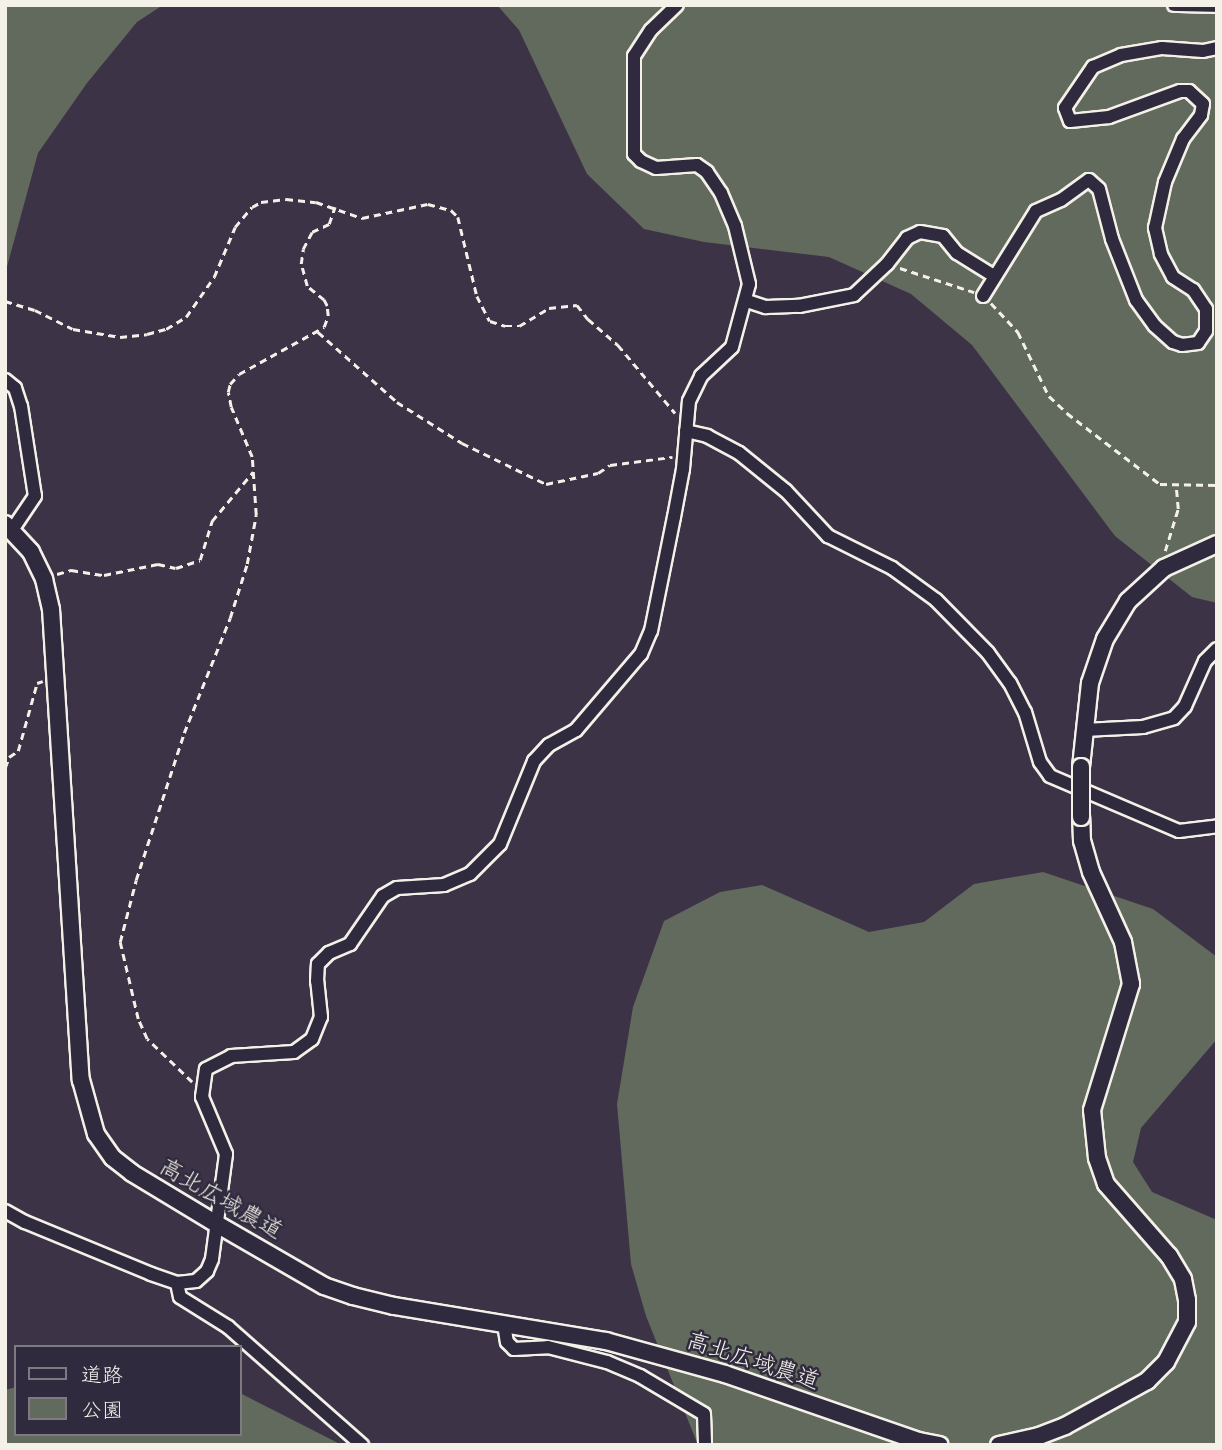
<!DOCTYPE html>
<html>
<head>
<meta charset="utf-8">
<style>
  body { margin:0 }
  #map { position:relative; width:1222px; height:1450px; overflow:hidden; background:#3c3347; font-family:"Architects Daughter","Klee One",sans-serif }
  div>[style] { position:absolute }
  .green>* { inset:0; background:#626a5e }
  .path>* { height:2.5px; margin-top:-1.25px; transform-origin:0; background:repeating-linear-gradient(90deg,#f4f1e8 0 7px,transparent 0 12px) }
  .roads { filter:drop-shadow(2px 0 #f4f1e8) drop-shadow(-2px 0 #f4f1e8) drop-shadow(0 2px #f4f1e8) drop-shadow(0 -2px #f4f1e8) }
  .street>* { height:12px; margin:-6px; padding:0 6px; transform-origin:6px; border-radius:6px; background:#2f2a3d }
  .secondary>* { height:16px; margin:-8px; padding:0 8px; transform-origin:8px; border-radius:8px; background:#2f2a3d }
  .bridges { filter:drop-shadow(2px 0 #f4f1e8) drop-shadow(-2px 0 #f4f1e8) drop-shadow(0 2px #f4f1e8) drop-shadow(0 -2px #f4f1e8) }
  .secondary-bridge>* { height:16px; margin:-8px; padding:0 8px; transform-origin:8px; border-radius:8px; background:#2f2a3d }
  span { translate:-50% -50%; white-space:nowrap; text-align:center; line-height:1.15; -webkit-text-stroke:5px #2f2a3d; paint-order:stroke }
  .street-label { font-size:23px; color:#f4f1e8 }
  .frame { position:absolute; inset:0; border:7px solid #f4f1e8; pointer-events:none }
  .legend { position:absolute; left:14px; top:1345px; width:228px; height:91px; box-sizing:border-box; background:#2f2a3d; border:2px solid #7e7a81; margin:0; padding:9px 12px; list-style:none; font-size:21px; color:#f4f1e8 }
  .legend li { display:flex; align-items:center; gap:14px; height:35px }
  .legend b { width:35px; border:2px solid #7e7a81 }
</style>
</head>
<body>
<div id="map">
  <div class="green">
    <i style="clip-path:polygon(5px 5px,163px 5px,137px 22px,87px 83px,38px 153px,5px 274px)"></i>
    <i style="clip-path:polygon(497px 5px,1217px 5px,1217px 603px,1192px 597px,1115px 536px,972px 345px,911px 294px,829px 257px,704px 242px,644px 229px,587px 174px,519px 30px)"></i>
    <i style="clip-path:polygon(1043px 872px,1153px 909px,1217px 957px,1217px 1039px,1141px 1128px,1133px 1162px,1152px 1192px,1217px 1220px,1217px 1445px,698px 1445px,646px 1316px,631px 1264px,617px 1104px,633px 1007px,664px 921px,720px 892px,762px 885px,869px 932px,924px 922px,974px 884px)"></i>
    <i style="clip-path:polygon(16px 1387px,16px 1434px,240px 1434px,240px 1393px,342px 1445px,5px 1445px,5px 1390px)"></i>
  </div>
  <div class="path">
    <i style="left:900px;top:268px;width:78px;rotate:18deg"></i>
    <i style="left:5px;top:301px;width:31px;rotate:17deg"></i>
    <i style="left:35px;top:310px;width:42px;rotate:26.6deg"></i>
    <i style="left:73px;top:329px;width:48px;rotate:9.7deg"></i>
    <i style="left:120px;top:337px;width:27px;rotate:-6deg"></i>
    <i style="left:147px;top:334px;width:20px;rotate:-15deg"></i>
    <i style="left:166px;top:329px;width:23px;rotate:-31deg"></i>
    <i style="left:186px;top:317px;width:49px;rotate:-55deg"></i>
    <i style="left:214px;top:277px;width:54px;rotate:-67.2deg"></i>
    <i style="left:235px;top:227px;width:26px;rotate:-50deg"></i>
    <i style="left:252px;top:207px;width:10px;rotate:-29deg"></i>
    <i style="left:261px;top:202px;width:25px;rotate:-7deg"></i>
    <i style="left:286px;top:199px;width:30px;rotate:6deg"></i>
    <i style="left:316px;top:202px;width:49px;rotate:19.2deg"></i>
    <i style="left:362px;top:218px;width:67px;rotate:-12deg"></i>
    <i style="left:428px;top:204px;width:24px;rotate:15deg"></i>
    <i style="left:451px;top:210px;width:10px;rotate:45deg"></i>
    <i style="left:458px;top:217px;width:81px;rotate:76.5deg"></i>
    <i style="left:477px;top:296px;width:28px;rotate:63deg"></i>
    <i style="left:490px;top:321px;width:16px;rotate:18deg"></i>
    <i style="left:505px;top:326px;width:14px"></i>
    <i style="left:519px;top:326px;width:35px;rotate:-31deg"></i>
    <i style="left:549px;top:308px;width:28px;rotate:-6deg"></i>
    <i style="left:577px;top:305px;width:18px;rotate:52deg"></i>
    <i style="left:588px;top:319px;width:40px;rotate:41deg"></i>
    <i style="left:618px;top:345px;width:89px;rotate:50deg"></i>
    <i style="left:991px;top:303px;width:40px;rotate:47deg"></i>
    <i style="left:1018px;top:332px;width:71px;rotate:64.2deg"></i>
    <i style="left:1049px;top:396px;width:25px;rotate:43deg"></i>
    <i style="left:1067px;top:413px;width:117px;rotate:37.4deg"></i>
    <i style="left:1160px;top:484px;width:57px;rotate:1deg"></i>
    <i style="left:318px;top:332px;width:106px;rotate:41.5deg"></i>
    <i style="left:397px;top:402px;width:77px;rotate:32.2deg"></i>
    <i style="left:462px;top:443px;width:93px;rotate:26deg"></i>
    <i style="left:546px;top:484px;width:53px;rotate:-11.9deg"></i>
    <i style="left:598px;top:473px;width:14px;rotate:-34deg"></i>
    <i style="left:610px;top:465px;width:63px;rotate:-7.4deg"></i>
    <i style="left:1165px;top:551px;width:44px;rotate:-72.8deg"></i>
    <i style="left:1178px;top:509px;width:23px;rotate:-95deg"></i>
    <i style="left:57px;top:574px;width:15px;rotate:-16deg"></i>
    <i style="left:71px;top:570px;width:33px;rotate:9deg"></i>
    <i style="left:104px;top:575px;width:55px;rotate:-11.5deg"></i>
    <i style="left:158px;top:564px;width:18px;rotate:13deg"></i>
    <i style="left:176px;top:568px;width:25px;rotate:-18deg"></i>
    <i style="left:200px;top:560px;width:41px;rotate:-72.9deg"></i>
    <i style="left:212px;top:521px;width:64px;rotate:-50.1deg"></i>
    <i style="left:5px;top:768px;width:12px;rotate:-70deg"></i>
    <i style="left:9px;top:757px;width:11px;rotate:-34deg"></i>
    <i style="left:18px;top:751px;width:71px;rotate:-74.4deg"></i>
    <i style="left:37px;top:683px;width:6px;rotate:-18deg"></i>
    <i style="left:192px;top:1082px;width:62px;rotate:-136.3deg"></i>
    <i style="left:147px;top:1039px;width:22px;rotate:-114deg"></i>
    <i style="left:138px;top:1019px;width:79px;rotate:-103.2deg"></i>
    <i style="left:120px;top:942px;width:64px;rotate:-75.5deg"></i>
    <i style="left:136px;top:880px;width:155px;rotate:-71.9deg"></i>
    <i style="left:184px;top:733px;width:124px;rotate:-68.2deg"></i>
    <i style="left:230px;top:618px;width:57px;rotate:-72.5deg"></i>
    <i style="left:247px;top:564px;width:50px;rotate:-79.6deg"></i>
    <i style="left:256px;top:515px;width:58px;rotate:-93.9deg"></i>
    <i style="left:252px;top:457px;width:54px;rotate:-112.8deg"></i>
    <i style="left:231px;top:407px;width:15px;rotate:-101deg"></i>
    <i style="left:228px;top:392px;width:8px;rotate:-76deg"></i>
    <i style="left:230px;top:384px;width:13px;rotate:-48deg"></i>
    <i style="left:239px;top:374px;width:97px;rotate:-28.9deg"></i>
    <i style="left:324px;top:327px;width:12px;rotate:-70deg"></i>
    <i style="left:328px;top:316px;width:10px;rotate:-96deg"></i>
    <i style="left:327px;top:306px;width:7px;rotate:-117deg"></i>
    <i style="left:324px;top:300px;width:22px;rotate:-141deg"></i>
    <i style="left:307px;top:286px;width:23px;rotate:-105deg"></i>
    <i style="left:301px;top:264px;width:15px;rotate:-82deg"></i>
    <i style="left:303px;top:249px;width:19px;rotate:-62deg"></i>
    <i style="left:312px;top:232px;width:19px;rotate:-25deg"></i>
    <i style="left:329px;top:224px;width:18px;rotate:-71deg"></i>
  </div>
  <div class="roads">
    <div class="street">
      <i style="left:1174px;top:5px;width:43px;rotate:1.3deg"></i>
      <i style="left:983px;top:296px;width:100px;rotate:-58.1deg"></i>
      <i style="left:1036px;top:211px;width:27px;rotate:-24deg"></i>
      <i style="left:1061px;top:200px;width:34px;rotate:-36deg"></i>
      <i style="left:1089px;top:180px;width:13px;rotate:42deg"></i>
      <i style="left:1099px;top:189px;width:52px;rotate:75.4deg"></i>
      <i style="left:1112px;top:239px;width:66px;rotate:68.5deg"></i>
      <i style="left:1136px;top:300px;width:32px;rotate:54deg"></i>
      <i style="left:1155px;top:326px;width:24px;rotate:42deg"></i>
      <i style="left:1173px;top:342px;width:9px;rotate:18deg"></i>
      <i style="left:1182px;top:345px;width:16px;rotate:-7deg"></i>
      <i style="left:1198px;top:343px;width:14px;rotate:-56deg"></i>
      <i style="left:1206px;top:331px;width:22px;rotate:-90deg"></i>
      <i style="left:1206px;top:309px;width:23px;rotate:-124deg"></i>
      <i style="left:1193px;top:290px;width:24px;rotate:-147deg"></i>
      <i style="left:1173px;top:277px;width:26px;rotate:-118deg"></i>
      <i style="left:1161px;top:254px;width:27px;rotate:-103deg"></i>
      <i style="left:1155px;top:228px;width:47px;rotate:-77.7deg"></i>
      <i style="left:1165px;top:182px;width:47px;rotate:-67.3deg"></i>
      <i style="left:1183px;top:139px;width:30px;rotate:-53deg"></i>
      <i style="left:1201px;top:115px;width:11px;rotate:-80deg"></i>
      <i style="left:1203px;top:104px;width:19px;rotate:-137deg"></i>
      <i style="left:1189px;top:91px;width:9px;rotate:180deg"></i>
      <i style="left:1180px;top:91px;width:76px;rotate:159.9deg"></i>
      <i style="left:1109px;top:117px;width:39px;rotate:174deg"></i>
      <i style="left:1070px;top:121px;width:14px;rotate:-111deg"></i>
      <i style="left:1065px;top:108px;width:50px;rotate:-55.7deg"></i>
      <i style="left:1093px;top:67px;width:30px;rotate:-23deg"></i>
      <i style="left:1121px;top:55px;width:42px;rotate:-9.7deg"></i>
      <i style="left:1162px;top:48px;width:41px;rotate:4.2deg"></i>
      <i style="left:1203px;top:51px;width:14px;rotate:-12deg"></i>
      <i style="left:747px;top:301px;width:20px;rotate:18deg"></i>
      <i style="left:766px;top:307px;width:33px;rotate:-2deg"></i>
      <i style="left:799px;top:306px;width:56px;rotate:-11.3deg"></i>
      <i style="left:854px;top:295px;width:45px;rotate:-43.2deg"></i>
      <i style="left:887px;top:264px;width:33px;rotate:-52deg"></i>
      <i style="left:907px;top:238px;width:14px;rotate:-25deg"></i>
      <i style="left:920px;top:232px;width:23px;rotate:10deg"></i>
      <i style="left:943px;top:236px;width:22px;rotate:51deg"></i>
      <i style="left:957px;top:253px;width:44px;rotate:31.9deg"></i>
      <i style="left:5px;top:380px;width:13px;rotate:39deg"></i>
      <i style="left:15px;top:388px;width:19px;rotate:72deg"></i>
      <i style="left:21px;top:406px;width:91px;rotate:81.2deg"></i>
      <i style="left:35px;top:496px;width:40px;rotate:124deg"></i>
      <i style="left:686px;top:431px;width:22px;rotate:13deg"></i>
      <i style="left:707px;top:436px;width:36px;rotate:28deg"></i>
      <i style="left:739px;top:453px;width:60px;rotate:39deg"></i>
      <i style="left:786px;top:491px;width:62px;rotate:47deg"></i>
      <i style="left:828px;top:536px;width:72px;rotate:26.6deg"></i>
      <i style="left:892px;top:568px;width:54px;rotate:36deg"></i>
      <i style="left:936px;top:600px;width:74px;rotate:45.5deg"></i>
      <i style="left:988px;top:653px;width:37px;rotate:54deg"></i>
      <i style="left:1010px;top:683px;width:33px;rotate:63deg"></i>
      <i style="left:1025px;top:712px;width:52px;rotate:73.3deg"></i>
      <i style="left:1040px;top:762px;width:17px;rotate:54deg"></i>
      <i style="left:1050px;top:776px;width:140px;rotate:23.1deg"></i>
      <i style="left:1179px;top:831px;width:38px;rotate:-7deg"></i>
      <i style="left:1084px;top:730px;width:59px;rotate:-2.9deg"></i>
      <i style="left:1143px;top:727px;width:32px;rotate:-16deg"></i>
      <i style="left:1174px;top:718px;width:16px;rotate:-47deg"></i>
      <i style="left:1185px;top:706px;width:49px;rotate:-66deg"></i>
      <i style="left:1205px;top:661px;width:17px;rotate:-45deg"></i>
      <i style="left:5px;top:1211px;width:23px;rotate:29deg"></i>
      <i style="left:25px;top:1222px;width:136px;rotate:22.4deg"></i>
      <i style="left:151px;top:1274px;width:28px;rotate:19deg"></i>
      <i style="left:177px;top:1283px;width:19px;rotate:-6deg"></i>
      <i style="left:196px;top:1281px;width:15px;rotate:-42deg"></i>
      <i style="left:207px;top:1271px;width:13px;rotate:-67deg"></i>
      <i style="left:212px;top:1259px;width:106px;rotate:-82.4deg"></i>
      <i style="left:226px;top:1154px;width:62px;rotate:-112.8deg"></i>
      <i style="left:202px;top:1097px;width:28px;rotate:-82deg"></i>
      <i style="left:206px;top:1069px;width:28px;rotate:-27deg"></i>
      <i style="left:231px;top:1056px;width:63px;rotate:-3.6deg"></i>
      <i style="left:294px;top:1052px;width:22px;rotate:-36deg"></i>
      <i style="left:312px;top:1039px;width:24px;rotate:-68deg"></i>
      <i style="left:321px;top:1017px;width:36px;rotate:-96deg"></i>
      <i style="left:317px;top:981px;width:17px;rotate:-87deg"></i>
      <i style="left:318px;top:964px;width:16px;rotate:-45deg"></i>
      <i style="left:329px;top:953px;width:23px;rotate:-23deg"></i>
      <i style="left:350px;top:944px;width:58px;rotate:-55.5deg"></i>
      <i style="left:383px;top:896px;width:16px;rotate:-30deg"></i>
      <i style="left:397px;top:888px;width:47px;rotate:-3.7deg"></i>
      <i style="left:444px;top:885px;width:28px;rotate:-23deg"></i>
      <i style="left:470px;top:874px;width:42px;rotate:-45deg"></i>
      <i style="left:500px;top:844px;width:90px;rotate:-67.7deg"></i>
      <i style="left:534px;top:761px;width:22px;rotate:-47deg"></i>
      <i style="left:549px;top:745px;width:31px;rotate:-29deg"></i>
      <i style="left:576px;top:730px;width:100px;rotate:-49.5deg"></i>
      <i style="left:641px;top:654px;width:25px;rotate:-67deg"></i>
      <i style="left:651px;top:631px;width:116px;rotate:-78.6deg"></i>
      <i style="left:674px;top:517px;width:49px;rotate:-79.4deg"></i>
      <i style="left:683px;top:469px;width:68px;rotate:-85deg"></i>
      <i style="left:689px;top:401px;width:28px;rotate:-64deg"></i>
      <i style="left:701px;top:376px;width:42px;rotate:-43.1deg"></i>
      <i style="left:732px;top:347px;width:65px;rotate:-74.9deg"></i>
      <i style="left:749px;top:284px;width:60px;rotate:-103.6deg"></i>
      <i style="left:735px;top:226px;width:36px;rotate:-113deg"></i>
      <i style="left:721px;top:193px;width:25px;rotate:-124deg"></i>
      <i style="left:707px;top:172px;width:12px;rotate:-145deg"></i>
      <i style="left:697px;top:165px;width:41px;rotate:175.8deg"></i>
      <i style="left:656px;top:168px;width:17px;rotate:-155deg"></i>
      <i style="left:641px;top:161px;width:10px;rotate:-135deg"></i>
      <i style="left:634px;top:154px;width:98px;rotate:-90deg"></i>
      <i style="left:634px;top:56px;width:31px;rotate:-57deg"></i>
      <i style="left:651px;top:30px;width:36px;rotate:-44deg"></i>
      <i style="left:177px;top:1283px;width:14px;rotate:78deg"></i>
      <i style="left:180px;top:1297px;width:57px;rotate:32deg"></i>
      <i style="left:228px;top:1327px;width:179px;rotate:41.4deg"></i>
      <i style="left:504px;top:1324px;width:18px;rotate:81deg"></i>
      <i style="left:507px;top:1342px;width:10px;rotate:45deg"></i>
      <i style="left:514px;top:1349px;width:34px;rotate:-3deg"></i>
      <i style="left:548px;top:1347px;width:61px;rotate:14.3deg"></i>
      <i style="left:607px;top:1362px;width:36px;rotate:23deg"></i>
      <i style="left:640px;top:1376px;width:74px;rotate:30.7deg"></i>
      <i style="left:704px;top:1414px;width:31px;rotate:88deg"></i>
    </div>
    <div class="secondary">
      <i style="left:5px;top:524px;width:38px;rotate:47deg"></i>
      <i style="left:31px;top:552px;width:30px;rotate:64deg"></i>
      <i style="left:44px;top:579px;width:31px;rotate:77deg"></i>
      <i style="left:51px;top:609px;width:472px;rotate:86.4deg"></i>
      <i style="left:81px;top:1080px;width:56px;rotate:74.5deg"></i>
      <i style="left:96px;top:1134px;width:29px;rotate:55deg"></i>
      <i style="left:113px;top:1158px;width:24px;rotate:38deg"></i>
      <i style="left:132px;top:1173px;width:97px;rotate:31.1deg"></i>
      <i style="left:215px;top:1223px;width:126px;rotate:30deg"></i>
      <i style="left:324px;top:1286px;width:31px;rotate:19deg"></i>
      <i style="left:353px;top:1296px;width:42px;rotate:13.7deg"></i>
      <i style="left:394px;top:1306px;width:215px;rotate:9.4deg"></i>
      <i style="left:606px;top:1341px;width:123px;rotate:15.5deg"></i>
      <i style="left:725px;top:1374px;width:205px;rotate:19.1deg"></i>
      <i style="left:919px;top:1441px;width:21px;rotate:11deg"></i>
      <i style="left:1081px;top:767px;width:84px;rotate:-83.9deg"></i>
      <i style="left:1090px;top:683px;width:46px;rotate:-71.2deg"></i>
      <i style="left:1105px;top:639px;width:44px;rotate:-58.8deg"></i>
      <i style="left:1128px;top:601px;width:49px;rotate:-42.5deg"></i>
      <i style="left:1164px;top:568px;width:58px;rotate:-24.4deg"></i>
      <i style="left:999px;top:1445px;width:41px;rotate:-12.7deg"></i>
      <i style="left:1039px;top:1436px;width:28px;rotate:-21deg"></i>
      <i style="left:1065px;top:1426px;width:94px;rotate:-28.8deg"></i>
      <i style="left:1147px;top:1381px;width:27px;rotate:-45deg"></i>
      <i style="left:1166px;top:1362px;width:45px;rotate:-62.3deg"></i>
      <i style="left:1187px;top:1322px;width:22px;rotate:-90deg"></i>
      <i style="left:1187px;top:1300px;width:21px;rotate:-101deg"></i>
      <i style="left:1183px;top:1279px;width:27px;rotate:-121deg"></i>
      <i style="left:1169px;top:1256px;width:96px;rotate:-131.2deg"></i>
      <i style="left:1106px;top:1184px;width:28px;rotate:-109deg"></i>
      <i style="left:1097px;top:1158px;width:48px;rotate:-95.9deg"></i>
      <i style="left:1092px;top:1110px;width:132px;rotate:-72.8deg"></i>
      <i style="left:1131px;top:984px;width:43px;rotate:-100.8deg"></i>
      <i style="left:1123px;top:942px;width:77px;rotate:-114.6deg"></i>
      <i style="left:1091px;top:872px;width:32px;rotate:-106deg"></i>
      <i style="left:1082px;top:841px;width:24px;rotate:-92deg"></i>
    </div>
  </div>
  <div class="bridges">
    <div class="secondary-bridge">
      <i style="left:1081px;top:767px;width:50px;rotate:90deg"></i>
    </div>
  </div>
  <div class="street-label">
    <span style="left:221px;top:1199px;rotate:30deg">高北広域農道</span>
    <span style="left:753px;top:1361px;rotate:18deg">高北広域農道</span>
  </div>
  <div class="frame"></div>
  <ul class="legend">
  <li><b style="height:9px;background:#2f2a3d"></b>道路</li>
  <li><b style="height:19px;background:#626a5e"></b>公園</li>
  </ul>
</div>
</body>
</html>
